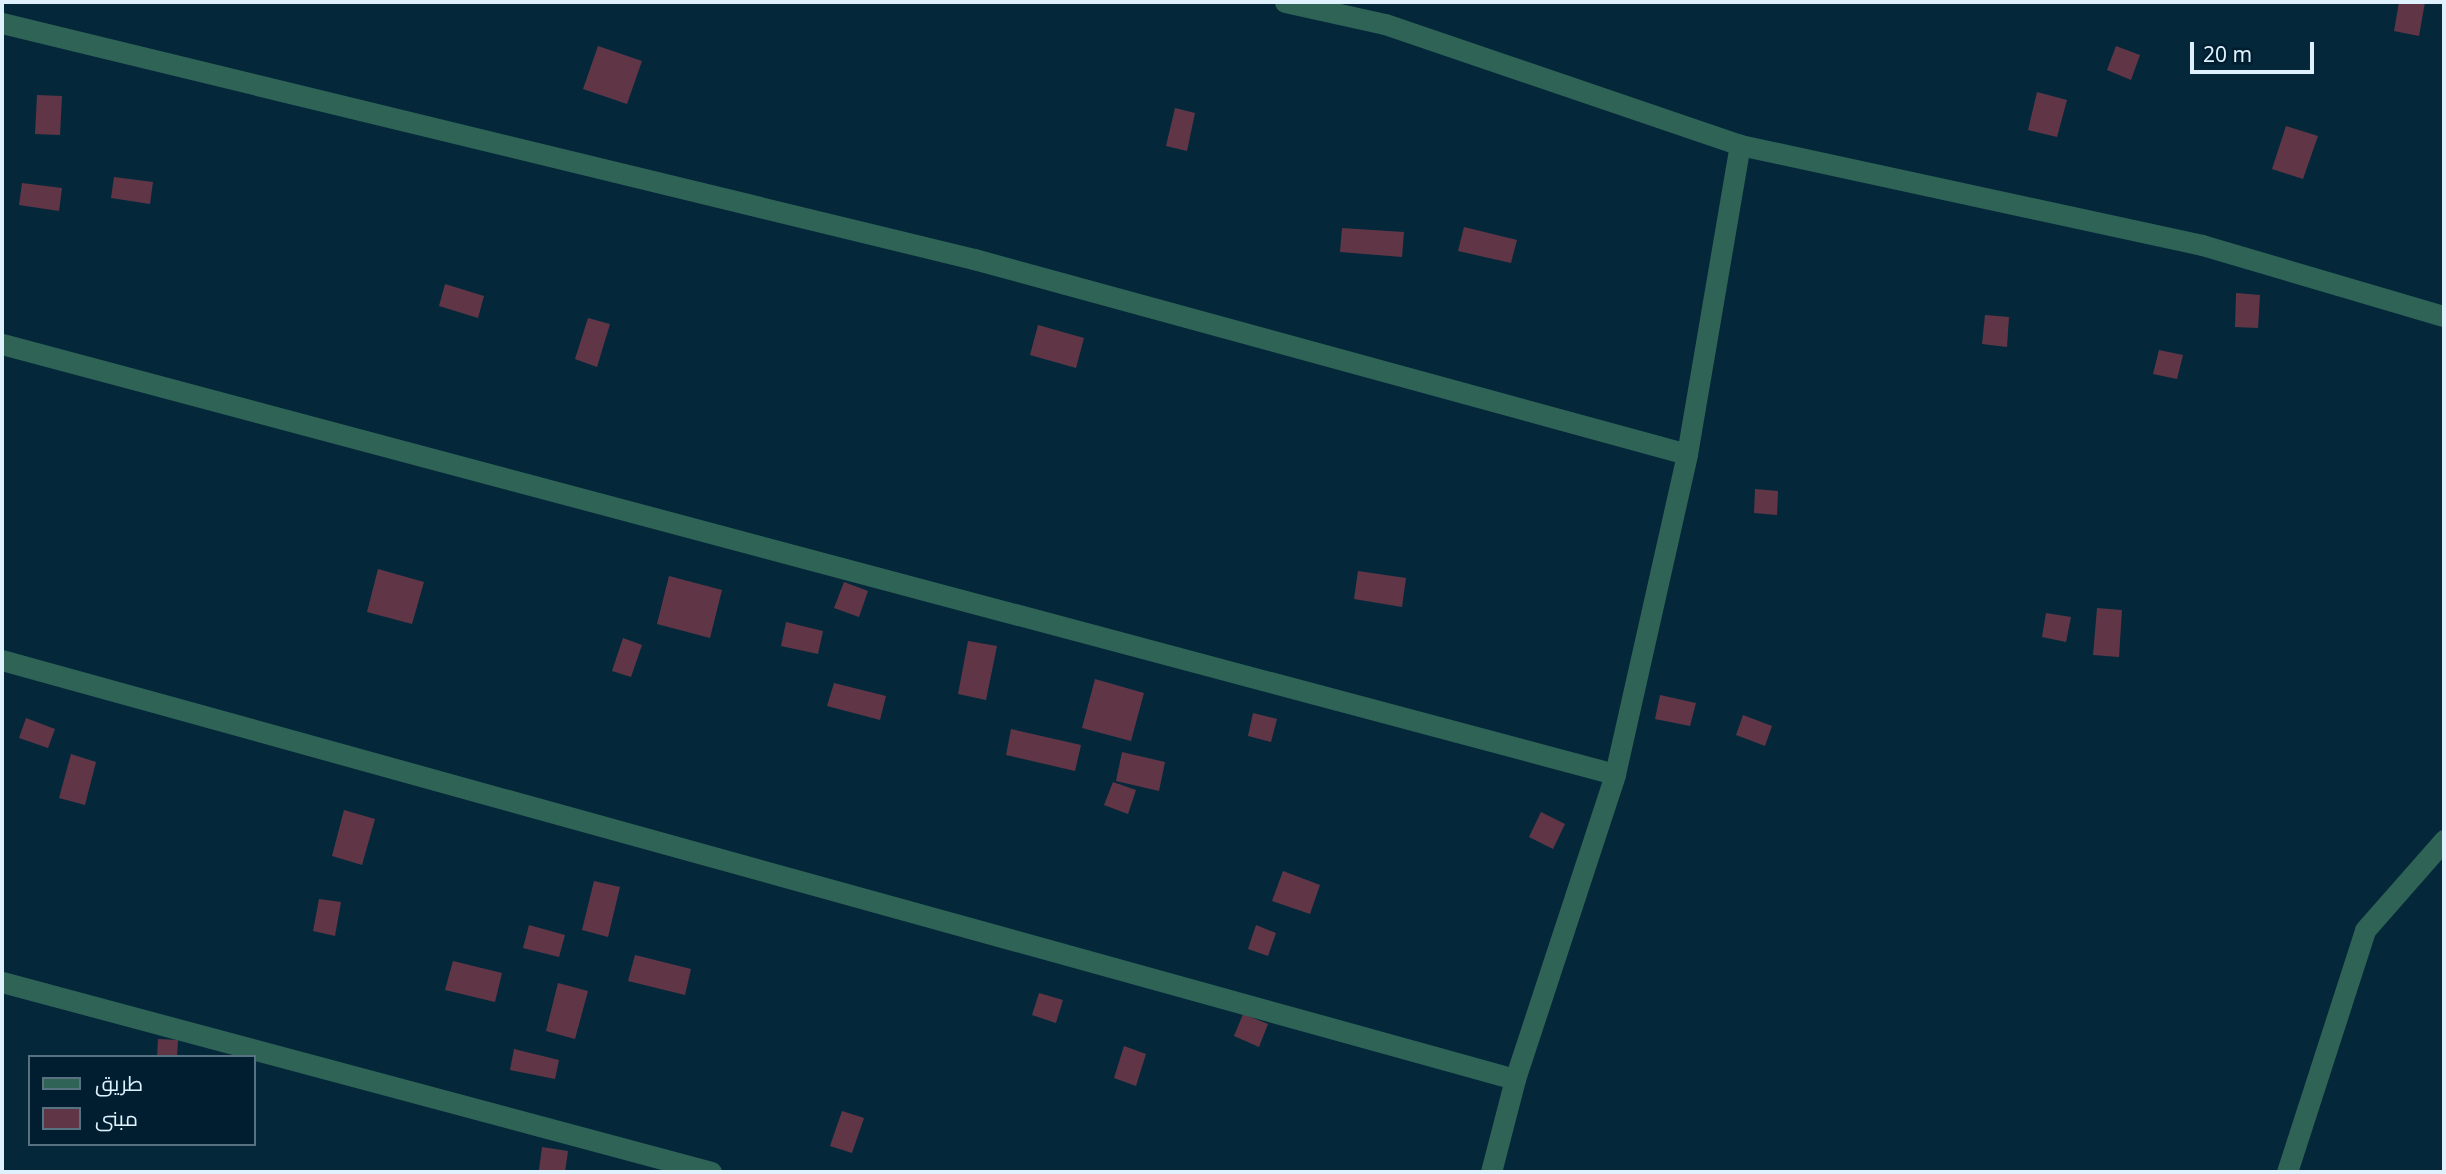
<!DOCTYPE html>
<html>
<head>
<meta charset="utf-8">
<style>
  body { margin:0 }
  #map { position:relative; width:2446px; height:1174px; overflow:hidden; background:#04283a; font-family:"Noto Sans",Cairo,sans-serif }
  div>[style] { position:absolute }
  .building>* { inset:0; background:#603647 }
  .minor>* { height:21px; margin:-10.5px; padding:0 10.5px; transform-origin:10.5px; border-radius:10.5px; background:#2f6356 }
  span { translate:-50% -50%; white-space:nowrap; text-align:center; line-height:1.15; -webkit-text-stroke:6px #001e30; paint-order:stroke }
  .frame { position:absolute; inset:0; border:4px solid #def1fd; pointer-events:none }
  .legend { position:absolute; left:28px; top:1055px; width:228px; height:91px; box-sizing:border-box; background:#001e30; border:2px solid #597282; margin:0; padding:9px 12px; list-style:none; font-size:21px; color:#def1fd }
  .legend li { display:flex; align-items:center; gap:14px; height:35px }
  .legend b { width:35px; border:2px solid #597282 }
  .scale { position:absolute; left:2190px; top:42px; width:124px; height:32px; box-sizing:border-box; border:4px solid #def1fd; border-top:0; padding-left:9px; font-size:21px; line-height:24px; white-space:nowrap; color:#def1fd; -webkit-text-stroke:5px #001e30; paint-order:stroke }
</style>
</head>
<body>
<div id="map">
  <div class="building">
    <i style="clip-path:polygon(2399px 2px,2425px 2px,2419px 36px,2394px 31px)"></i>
    <i style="clip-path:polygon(598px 46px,642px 61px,627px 104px,583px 89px)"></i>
    <i style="clip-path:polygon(2116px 46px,2140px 55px,2131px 80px,2107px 70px)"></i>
    <i style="clip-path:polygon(2037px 92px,2067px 100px,2057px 137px,2028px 130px)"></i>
    <i style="clip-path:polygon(37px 95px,62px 96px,60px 135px,35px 134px)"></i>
    <i style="clip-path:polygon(1175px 108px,1195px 113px,1187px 151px,1166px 146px)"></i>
    <i style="clip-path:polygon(2286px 126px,2318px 136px,2303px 179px,2272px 169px)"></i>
    <i style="clip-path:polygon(114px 177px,153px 182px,150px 204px,111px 198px)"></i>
    <i style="clip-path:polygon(22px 183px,62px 188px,59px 211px,19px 205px)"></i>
    <i style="clip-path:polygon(1464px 227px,1517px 240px,1511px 263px,1458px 251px)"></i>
    <i style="clip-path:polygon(1342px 228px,1404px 232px,1402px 257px,1340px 252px)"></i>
    <i style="clip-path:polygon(445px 284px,484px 296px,478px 318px,439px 306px)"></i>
    <i style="clip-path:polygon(2236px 293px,2260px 295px,2258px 328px,2235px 327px)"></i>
    <i style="clip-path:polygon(1985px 315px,2009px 317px,2007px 347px,1982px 344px)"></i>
    <i style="clip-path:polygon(588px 318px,610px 324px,597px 367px,575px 359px)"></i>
    <i style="clip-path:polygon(1038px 325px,1084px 338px,1076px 368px,1030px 355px)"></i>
    <i style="clip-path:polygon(2159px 350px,2183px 355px,2177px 379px,2153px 374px)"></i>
    <i style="clip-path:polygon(1755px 489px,1778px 491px,1777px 515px,1754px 513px)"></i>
    <i style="clip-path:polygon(378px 569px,424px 582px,412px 624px,367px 612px)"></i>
    <i style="clip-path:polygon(1358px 571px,1406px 578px,1402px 607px,1354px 599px)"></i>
    <i style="clip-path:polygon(669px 576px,722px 590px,710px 638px,657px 624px)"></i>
    <i style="clip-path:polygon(844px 582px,868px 591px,859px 617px,834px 608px)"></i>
    <i style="clip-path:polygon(2097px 608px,2122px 610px,2119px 657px,2093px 655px)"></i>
    <i style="clip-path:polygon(2046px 613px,2071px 617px,2066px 642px,2042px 637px)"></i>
    <i style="clip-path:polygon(786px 622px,823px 631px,818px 654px,781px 646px)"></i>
    <i style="clip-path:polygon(623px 638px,642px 645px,631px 677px,612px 671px)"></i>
    <i style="clip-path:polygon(968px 641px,997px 646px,986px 700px,958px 694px)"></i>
    <i style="clip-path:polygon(1095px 679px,1144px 693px,1131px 741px,1082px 728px)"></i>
    <i style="clip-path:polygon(834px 683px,886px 696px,880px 720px,827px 706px)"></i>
    <i style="clip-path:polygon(1660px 695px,1696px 703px,1690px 726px,1655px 719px)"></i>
    <i style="clip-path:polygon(1253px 713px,1277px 719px,1271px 742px,1248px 736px)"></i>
    <i style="clip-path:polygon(1743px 715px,1772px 726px,1765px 746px,1736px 735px)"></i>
    <i style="clip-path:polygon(26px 718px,55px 729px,48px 748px,19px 738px)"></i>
    <i style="clip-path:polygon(1011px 729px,1081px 745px,1075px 771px,1006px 755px)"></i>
    <i style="clip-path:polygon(1122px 752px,1165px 762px,1159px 791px,1116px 781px)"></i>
    <i style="clip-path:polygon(71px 754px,96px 762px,85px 805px,59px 798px)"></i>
    <i style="clip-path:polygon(1113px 782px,1136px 790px,1128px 814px,1104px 805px)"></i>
    <i style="clip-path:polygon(344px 810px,375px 819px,362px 865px,332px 856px)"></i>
    <i style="clip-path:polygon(1541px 812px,1565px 824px,1553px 849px,1529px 837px)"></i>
    <i style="clip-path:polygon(1283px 871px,1320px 885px,1310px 914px,1272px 901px)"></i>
    <i style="clip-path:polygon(594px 881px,620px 887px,608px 937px,582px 930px)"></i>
    <i style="clip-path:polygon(319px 899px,341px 902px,335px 936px,313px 931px)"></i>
    <i style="clip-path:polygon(529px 925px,565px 935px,559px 957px,523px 948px)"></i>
    <i style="clip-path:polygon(1256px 925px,1276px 933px,1268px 956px,1248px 949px)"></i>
    <i style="clip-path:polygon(635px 955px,691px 969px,685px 995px,628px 981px)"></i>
    <i style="clip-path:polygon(453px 961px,502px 973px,495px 1002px,445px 990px)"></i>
    <i style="clip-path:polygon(558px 983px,588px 991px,575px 1039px,546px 1031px)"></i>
    <i style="clip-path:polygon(1039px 993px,1063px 1000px,1056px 1023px,1032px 1015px)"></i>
    <i style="clip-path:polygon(1243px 1014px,1268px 1024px,1259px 1047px,1234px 1036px)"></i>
    <i style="clip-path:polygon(158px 1039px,178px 1040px,177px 1057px,157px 1057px)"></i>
    <i style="clip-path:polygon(1124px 1046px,1146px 1054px,1136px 1086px,1114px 1078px)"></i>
    <i style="clip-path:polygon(514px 1049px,559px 1060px,555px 1079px,510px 1070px)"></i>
    <i style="clip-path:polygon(842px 1111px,864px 1118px,852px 1153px,830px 1146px)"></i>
    <i style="clip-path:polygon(542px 1147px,568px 1151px,565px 1172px,539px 1170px)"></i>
  </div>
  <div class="minor">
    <i style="left:1285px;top:2px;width:102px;rotate:12.4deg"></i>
    <i style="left:1385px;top:24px;width:375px;rotate:18.8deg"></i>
    <i style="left:1740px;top:145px;width:473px;rotate:12.2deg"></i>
    <i style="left:2202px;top:245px;width:252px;rotate:16.4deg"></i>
    <i style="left:2px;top:23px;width:1000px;rotate:13.65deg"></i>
    <i style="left:974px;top:259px;width:739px;rotate:15.3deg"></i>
    <i style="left:2px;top:344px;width:1669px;rotate:14.93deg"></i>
    <i style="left:2px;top:660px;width:1570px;rotate:15.48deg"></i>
    <i style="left:2px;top:982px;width:734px;rotate:15deg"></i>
    <i style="left:1491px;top:1172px;width:96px;rotate:-75.5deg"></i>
    <i style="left:1515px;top:1079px;width:321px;rotate:-71.8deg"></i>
    <i style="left:1615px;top:774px;width:328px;rotate:-77.3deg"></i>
    <i style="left:1687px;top:454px;width:314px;rotate:-80.3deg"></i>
    <i style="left:2287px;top:1172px;width:254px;rotate:-72.1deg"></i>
    <i style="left:2365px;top:930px;width:120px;rotate:-48.7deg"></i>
  </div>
  <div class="frame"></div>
  <ul class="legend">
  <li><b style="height:9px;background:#2f6356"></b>طريق</li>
  <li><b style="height:19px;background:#603647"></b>مبنى</li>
  </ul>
  <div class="scale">20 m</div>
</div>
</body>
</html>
